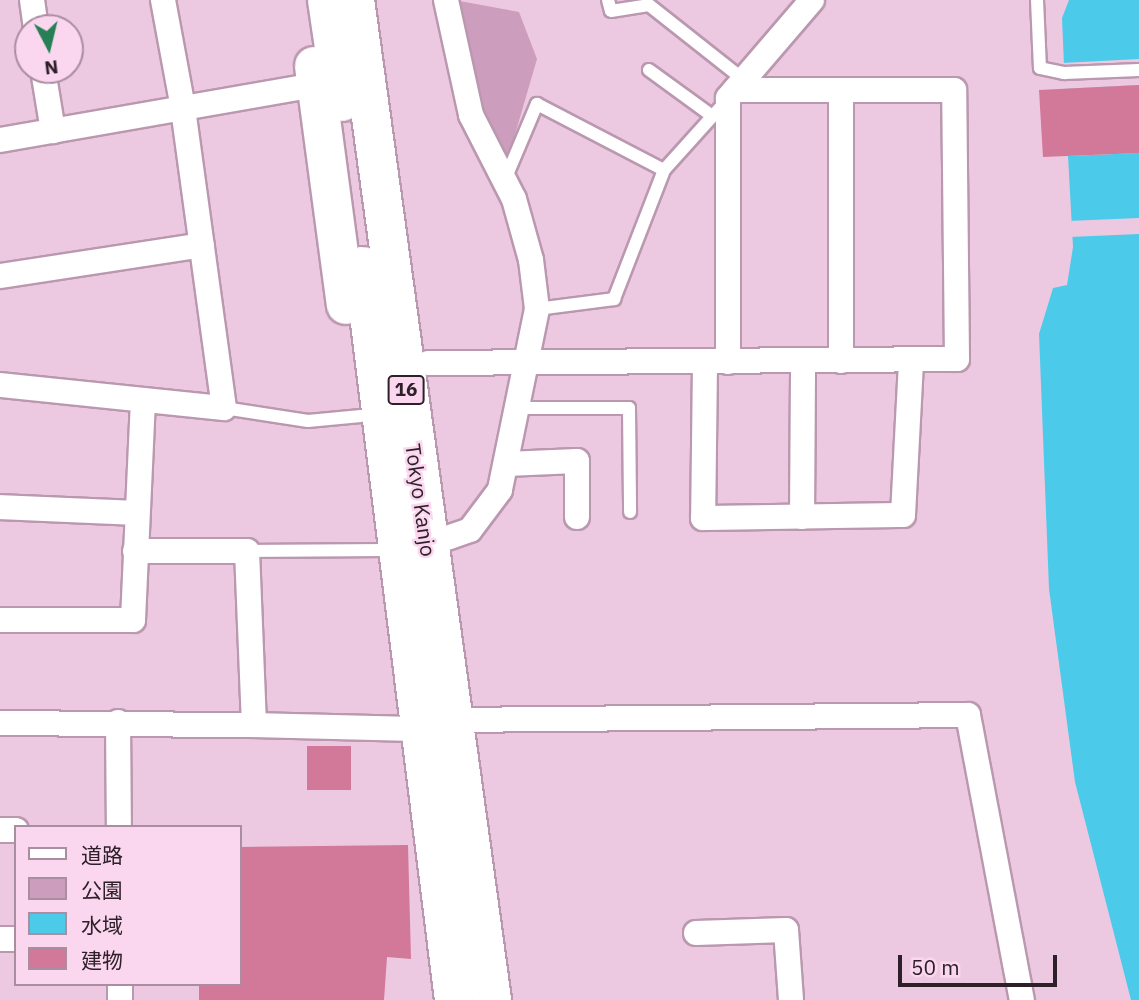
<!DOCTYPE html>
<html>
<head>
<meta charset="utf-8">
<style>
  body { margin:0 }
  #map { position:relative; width:1139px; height:1000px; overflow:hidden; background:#edc9e1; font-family:"IBM Plex Sans","Noto Sans JP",sans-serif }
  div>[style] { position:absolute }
  .green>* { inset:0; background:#cd9dbe }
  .water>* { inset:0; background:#4ccaea }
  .pier>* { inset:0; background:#edc9e1 }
  .building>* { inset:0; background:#d27898 }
  .roads { filter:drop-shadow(2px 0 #ba98af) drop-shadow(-2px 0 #ba98af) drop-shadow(0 2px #ba98af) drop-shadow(0 -2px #ba98af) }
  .lane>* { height:12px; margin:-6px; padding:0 6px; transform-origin:6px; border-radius:6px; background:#fff }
  .street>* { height:24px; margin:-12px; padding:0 12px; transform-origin:12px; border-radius:12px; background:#fff }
  .highway>* { height:38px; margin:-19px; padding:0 19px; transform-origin:19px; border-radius:19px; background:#fff }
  span { translate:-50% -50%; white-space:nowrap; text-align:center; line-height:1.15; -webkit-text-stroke:5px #fbd6ef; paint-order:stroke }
  .shield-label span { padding:2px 5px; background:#fbd6ef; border:2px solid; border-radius:5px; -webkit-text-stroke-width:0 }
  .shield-label { font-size:19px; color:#2d2029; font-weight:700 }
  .street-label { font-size:21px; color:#2d2029 }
  .legend { position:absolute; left:14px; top:825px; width:228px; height:161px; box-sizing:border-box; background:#fbd6ef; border:2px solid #a98da0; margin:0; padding:9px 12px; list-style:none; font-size:21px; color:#2d2029 }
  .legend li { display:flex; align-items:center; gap:14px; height:35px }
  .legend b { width:35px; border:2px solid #a98da0 }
  .north { position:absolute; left:14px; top:14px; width:70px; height:70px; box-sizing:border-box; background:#fbd6ef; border:2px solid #a98da0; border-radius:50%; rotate:173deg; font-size:19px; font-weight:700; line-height:28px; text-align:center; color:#2d2029 }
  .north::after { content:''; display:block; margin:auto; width:24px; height:32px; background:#278055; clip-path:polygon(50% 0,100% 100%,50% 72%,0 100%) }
  .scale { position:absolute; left:898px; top:955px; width:159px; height:32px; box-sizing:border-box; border:4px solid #2d2029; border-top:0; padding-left:9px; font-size:21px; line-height:24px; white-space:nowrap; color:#2d2029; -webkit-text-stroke:5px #fbd6ef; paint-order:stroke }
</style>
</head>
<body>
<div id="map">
  <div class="green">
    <i style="clip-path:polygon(454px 0,519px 12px,537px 59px,507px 162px,485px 127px)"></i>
  </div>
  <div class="water">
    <i style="clip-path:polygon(1069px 0,1139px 0,1139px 85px,1065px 89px,1062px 18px)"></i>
    <i style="clip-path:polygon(1139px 153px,1139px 1000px,1131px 1000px,1075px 782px,1049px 589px,1039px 334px,1053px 288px,1067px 285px,1073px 247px,1068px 156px)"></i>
  </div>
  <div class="pier">
    <i style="clip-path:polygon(1139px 59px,1139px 85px,1063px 89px,1062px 63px)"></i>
    <i style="clip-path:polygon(1139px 218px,1139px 234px,1069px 237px,1068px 221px)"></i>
  </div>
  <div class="building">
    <i style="clip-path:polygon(1139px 85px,1139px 153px,1043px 157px,1039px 90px)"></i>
    <i style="clip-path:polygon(307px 746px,351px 746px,351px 790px,307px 790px)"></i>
    <i style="clip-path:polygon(408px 845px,411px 959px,387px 957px,384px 1000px,199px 1000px,199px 984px,240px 984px,240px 847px)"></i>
  </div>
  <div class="roads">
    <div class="lane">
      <i style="left:608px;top:0;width:11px;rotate:75deg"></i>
      <i style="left:611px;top:11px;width:38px;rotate:-9deg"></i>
      <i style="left:649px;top:5px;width:121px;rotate:38.3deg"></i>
      <i style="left:1037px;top:0;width:68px;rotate:87.5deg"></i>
      <i style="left:1040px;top:68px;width:25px;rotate:12deg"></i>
      <i style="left:1064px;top:73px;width:75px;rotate:-2.3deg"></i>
      <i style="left:649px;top:70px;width:78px;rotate:36.1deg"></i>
      <i style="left:504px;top:182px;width:85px;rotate:-67.1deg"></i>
      <i style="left:537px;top:104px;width:143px;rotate:27.5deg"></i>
      <i style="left:537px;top:309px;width:78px;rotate:-7.4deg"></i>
      <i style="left:614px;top:299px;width:138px;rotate:-68.8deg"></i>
      <i style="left:664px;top:170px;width:94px;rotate:-48deg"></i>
      <i style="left:224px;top:408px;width:85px;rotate:8.8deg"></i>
      <i style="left:308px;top:421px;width:53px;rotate:-5.4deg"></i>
      <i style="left:519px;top:408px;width:110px"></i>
      <i style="left:629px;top:408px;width:104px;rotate:89.4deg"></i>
      <i style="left:247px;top:551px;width:135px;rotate:-0.4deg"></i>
    </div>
    <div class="street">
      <i style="left:32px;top:0;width:28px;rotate:82deg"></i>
      <i style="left:446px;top:0;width:118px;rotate:77.7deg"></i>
      <i style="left:471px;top:115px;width:94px;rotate:62.9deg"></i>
      <i style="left:514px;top:199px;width:63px;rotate:74.4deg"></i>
      <i style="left:531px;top:260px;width:49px;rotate:83deg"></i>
      <i style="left:537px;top:309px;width:185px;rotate:101.6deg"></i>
      <i style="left:500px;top:490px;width:50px;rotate:126.9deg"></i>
      <i style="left:470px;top:530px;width:24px;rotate:161deg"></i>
      <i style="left:43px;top:70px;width:62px;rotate:80.7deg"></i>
      <i style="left:0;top:140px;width:321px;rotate:-9.9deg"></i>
      <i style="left:0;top:276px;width:204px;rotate:-8.7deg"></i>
      <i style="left:841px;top:361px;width:271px;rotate:-90deg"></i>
      <i style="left:728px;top:362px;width:264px;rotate:-90deg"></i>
      <i style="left:728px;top:98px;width:129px;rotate:-49.4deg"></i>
      <i style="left:428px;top:363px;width:529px;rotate:-0.43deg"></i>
      <i style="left:957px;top:359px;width:269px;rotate:-90.6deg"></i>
      <i style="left:954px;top:90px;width:219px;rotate:180deg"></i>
      <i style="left:705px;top:364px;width:154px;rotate:90.7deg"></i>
      <i style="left:703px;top:518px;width:200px;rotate:-0.9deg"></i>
      <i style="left:903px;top:515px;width:155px;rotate:-87deg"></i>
      <i style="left:0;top:385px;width:225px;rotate:5.9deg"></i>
      <i style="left:224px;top:408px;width:303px;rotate:-97.8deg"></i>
      <i style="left:183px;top:108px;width:110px;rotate:-100.5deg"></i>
      <i style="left:506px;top:464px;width:71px;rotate:-2.4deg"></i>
      <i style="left:577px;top:461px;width:56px;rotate:90deg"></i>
      <i style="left:0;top:507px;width:137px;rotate:2.5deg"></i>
      <i style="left:802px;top:517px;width:156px;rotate:-89.6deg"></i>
      <i style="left:0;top:620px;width:133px"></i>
      <i style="left:133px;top:620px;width:220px;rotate:-87.4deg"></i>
      <i style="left:451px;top:720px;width:517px;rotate:-0.55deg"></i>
      <i style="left:968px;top:715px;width:290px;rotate:79.3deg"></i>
      <i style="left:118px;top:722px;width:105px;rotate:89.5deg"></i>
      <i style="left:0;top:723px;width:254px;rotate:0.5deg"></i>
      <i style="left:254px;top:725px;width:174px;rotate:-92.3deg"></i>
      <i style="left:247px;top:551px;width:112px;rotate:180deg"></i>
      <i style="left:254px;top:725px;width:169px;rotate:1.4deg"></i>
      <i style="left:0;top:830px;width:16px"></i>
      <i style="left:696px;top:933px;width:90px;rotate:-1.9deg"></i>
      <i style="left:786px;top:930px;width:70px;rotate:85.9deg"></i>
      <i style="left:0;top:939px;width:16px"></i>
      <i style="left:120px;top:984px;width:16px;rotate:90deg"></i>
    </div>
    <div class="highway">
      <i style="left:327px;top:0;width:103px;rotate:81.6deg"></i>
      <i style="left:355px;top:0;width:1009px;rotate:82.2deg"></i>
      <i style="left:314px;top:66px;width:241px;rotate:82.4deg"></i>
      <i style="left:363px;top:266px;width:740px;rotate:82.93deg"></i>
    </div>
  </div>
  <div class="shield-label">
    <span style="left:406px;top:390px">16</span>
  </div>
  <div class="street-label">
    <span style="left:421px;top:500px;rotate:82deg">Tokyo Kanjo</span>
  </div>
  <ul class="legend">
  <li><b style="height:9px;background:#fff"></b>道路</li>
  <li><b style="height:19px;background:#cd9dbe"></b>公園</li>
  <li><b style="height:19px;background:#4ccaea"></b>水域</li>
  <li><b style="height:19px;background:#d27898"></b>建物</li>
  </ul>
  <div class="north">N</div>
  <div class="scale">50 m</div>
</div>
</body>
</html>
